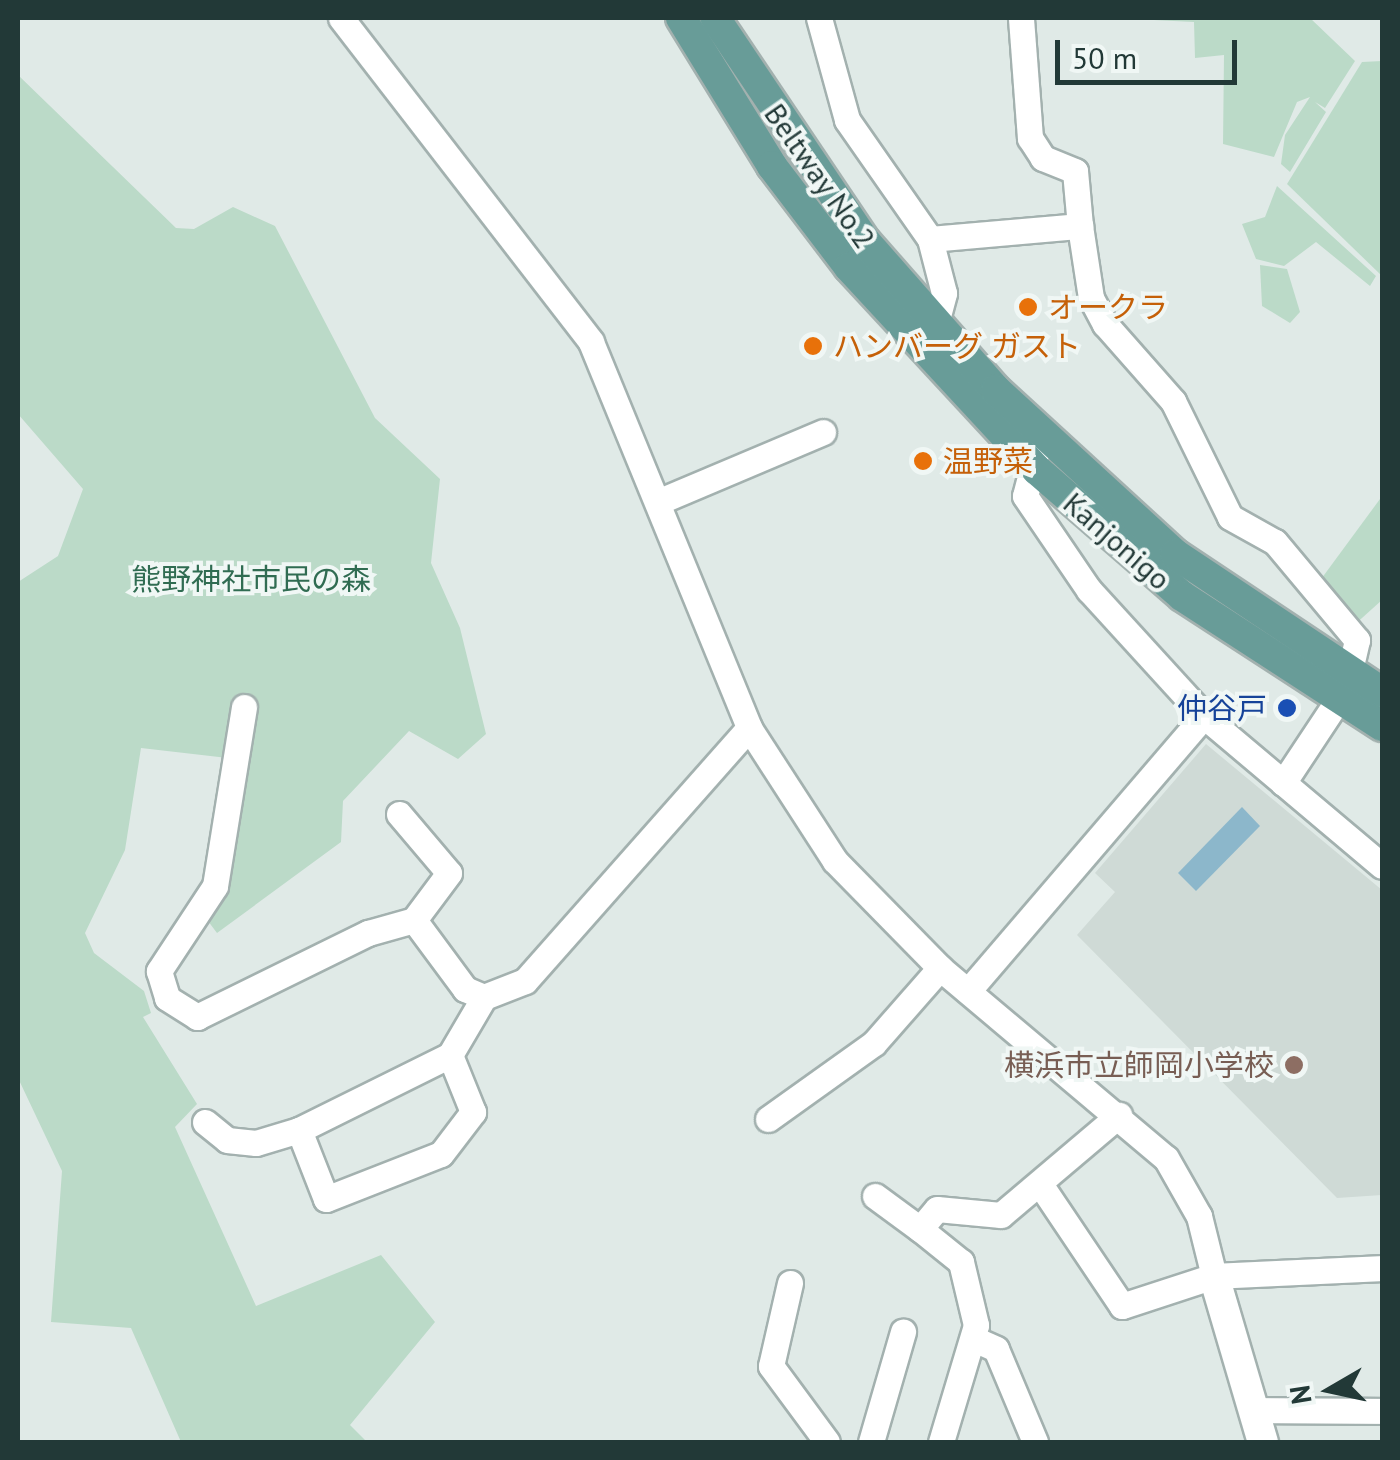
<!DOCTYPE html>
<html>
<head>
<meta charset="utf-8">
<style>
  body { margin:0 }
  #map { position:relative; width:1400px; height:1460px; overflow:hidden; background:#e0eae7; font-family:"PT Sans","Noto Sans JP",sans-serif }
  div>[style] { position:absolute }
  .built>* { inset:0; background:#cfdad6 }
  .green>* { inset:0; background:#bbdac8 }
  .water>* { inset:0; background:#8cb7cb }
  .roads { filter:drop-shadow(2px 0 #a3b1af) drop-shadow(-2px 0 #a3b1af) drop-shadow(0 2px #a3b1af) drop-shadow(0 -2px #a3b1af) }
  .minor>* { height:25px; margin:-12.5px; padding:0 12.5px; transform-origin:12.5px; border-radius:12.5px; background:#fff }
  .tertiary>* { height:30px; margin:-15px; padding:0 15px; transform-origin:15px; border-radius:15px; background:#fff }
  .primary>* { height:30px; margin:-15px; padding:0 15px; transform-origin:15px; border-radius:15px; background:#689c98 }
  .dots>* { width:28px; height:28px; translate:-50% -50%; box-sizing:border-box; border:5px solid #f0f7f5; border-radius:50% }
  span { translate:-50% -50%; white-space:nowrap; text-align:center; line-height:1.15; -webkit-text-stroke:8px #f0f7f5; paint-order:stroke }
  .street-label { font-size:30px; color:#223937 }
  .food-label { font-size:30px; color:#c56008 }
  .left { translate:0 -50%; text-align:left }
  .park-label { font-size:30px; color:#306c52 }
  .transit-label { font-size:30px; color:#164399 }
  .right { translate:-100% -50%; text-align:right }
  .education-label { font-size:30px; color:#785e54 }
  .frame { position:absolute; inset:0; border:20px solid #223937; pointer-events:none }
  .north { position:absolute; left:1280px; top:1340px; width:100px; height:100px; -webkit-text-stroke:8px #f0f7f5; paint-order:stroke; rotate:261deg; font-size:28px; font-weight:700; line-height:40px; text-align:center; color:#223937 }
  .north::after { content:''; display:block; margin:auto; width:35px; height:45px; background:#223937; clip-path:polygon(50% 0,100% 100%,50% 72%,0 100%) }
  .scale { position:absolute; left:1055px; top:40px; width:182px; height:45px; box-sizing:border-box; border:5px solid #223937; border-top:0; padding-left:12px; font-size:30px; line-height:35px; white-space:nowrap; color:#223937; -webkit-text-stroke:8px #f0f7f5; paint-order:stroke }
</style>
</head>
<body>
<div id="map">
  <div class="built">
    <i style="clip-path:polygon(1206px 744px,1382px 890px,1382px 1195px,1337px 1198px,1077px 935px,1115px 892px,1095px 873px)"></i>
  </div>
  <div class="green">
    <i style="clip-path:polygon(1113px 18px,1310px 18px,1355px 61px,1325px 108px,1315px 102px,1326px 112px,1290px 172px,1281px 164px,1285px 135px,1310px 97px,1297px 102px,1274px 157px,1223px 144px,1224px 55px,1195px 58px,1194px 22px)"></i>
    <i style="clip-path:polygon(1382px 61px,1382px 276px,1287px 184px,1362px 62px)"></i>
    <i style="clip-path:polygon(18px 75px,176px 228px,194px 229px,233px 207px,275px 226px,375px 418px,440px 479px,431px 563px,460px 628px,486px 734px,458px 759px,409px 731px,343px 801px,341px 842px,217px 933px,208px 921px,226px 889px,245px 760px,141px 748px,125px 850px,85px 933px,94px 953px,144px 991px,151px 1013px,143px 1017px,197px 1104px,175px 1127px,256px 1306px,381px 1255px,435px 1322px,350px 1425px,367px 1442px,181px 1442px,131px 1328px,51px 1322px,62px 1171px,18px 1078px,18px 582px,58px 556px,83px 489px,18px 414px)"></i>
    <i style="clip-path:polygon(1277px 186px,1376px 276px,1370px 286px,1316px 242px,1284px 266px,1256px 259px,1242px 224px,1265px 217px)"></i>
    <i style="clip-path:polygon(1260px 265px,1287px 269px,1300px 312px,1290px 323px,1262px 306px)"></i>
    <i style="clip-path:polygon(1380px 499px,1382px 600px,1352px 627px,1316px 586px)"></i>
  </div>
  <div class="water">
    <i style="clip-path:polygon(1242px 807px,1260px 826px,1196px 891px,1178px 873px)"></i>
  </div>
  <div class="roads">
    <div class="minor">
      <i style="left:341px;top:18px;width:409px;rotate:52.3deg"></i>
      <i style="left:591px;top:342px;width:417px;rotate:67.7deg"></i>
      <i style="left:749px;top:728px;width:158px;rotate:57.1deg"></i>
      <i style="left:835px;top:861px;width:150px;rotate:45.5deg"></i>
      <i style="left:940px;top:968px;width:295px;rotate:40.1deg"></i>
      <i style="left:1166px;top:1158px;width:67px;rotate:60.4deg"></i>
      <i style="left:1199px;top:1216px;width:62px;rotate:76deg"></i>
      <i style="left:819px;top:18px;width:106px;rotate:74.6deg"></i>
      <i style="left:847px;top:120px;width:145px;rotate:55.1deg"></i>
      <i style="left:1080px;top:226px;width:73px;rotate:81.3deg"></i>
      <i style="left:1091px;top:298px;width:30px;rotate:62deg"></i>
      <i style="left:1105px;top:324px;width:103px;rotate:48.6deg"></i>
      <i style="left:1173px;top:401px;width:129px;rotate:63.8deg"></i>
      <i style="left:1230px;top:517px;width:51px;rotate:29.1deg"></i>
      <i style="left:1275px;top:542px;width:128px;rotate:50.1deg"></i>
      <i style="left:1357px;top:640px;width:35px;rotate:103deg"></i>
      <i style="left:935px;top:327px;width:35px;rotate:-75deg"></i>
      <i style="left:944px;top:293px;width:56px;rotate:-104.5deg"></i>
      <i style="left:930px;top:239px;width:151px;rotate:-5deg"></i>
      <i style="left:1080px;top:226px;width:55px;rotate:-95.2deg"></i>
      <i style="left:1075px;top:171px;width:35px;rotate:-158deg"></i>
      <i style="left:1043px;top:158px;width:24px;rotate:-123deg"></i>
      <i style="left:1030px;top:138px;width:120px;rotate:-94.3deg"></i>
      <i style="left:1036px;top:454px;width:43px;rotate:104.7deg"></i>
      <i style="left:1025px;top:496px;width:114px;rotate:55.8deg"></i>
      <i style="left:1089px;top:590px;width:171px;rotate:47.6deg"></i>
      <i style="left:1204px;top:716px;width:233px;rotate:40.1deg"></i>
      <i style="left:660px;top:501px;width:177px;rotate:-22.9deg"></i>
      <i style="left:244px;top:707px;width:181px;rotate:99.2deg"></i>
      <i style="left:215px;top:886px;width:102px;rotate:123.4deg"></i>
      <i style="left:159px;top:971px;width:28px;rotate:73deg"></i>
      <i style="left:167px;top:998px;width:36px;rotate:32deg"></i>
      <i style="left:197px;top:1017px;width:191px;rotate:-26.2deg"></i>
      <i style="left:368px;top:933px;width:48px;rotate:-15.8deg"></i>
      <i style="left:414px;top:920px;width:86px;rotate:53.5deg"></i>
      <i style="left:465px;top:989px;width:21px;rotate:23deg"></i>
      <i style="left:484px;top:997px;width:44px;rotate:-21.3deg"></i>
      <i style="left:525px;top:981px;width:338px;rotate:-48.5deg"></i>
      <i style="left:1283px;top:783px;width:100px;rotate:-56.5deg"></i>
      <i style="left:399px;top:814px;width:77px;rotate:49.7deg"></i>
      <i style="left:449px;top:873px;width:59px;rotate:126.7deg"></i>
      <i style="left:968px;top:991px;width:362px;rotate:-49.4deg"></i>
      <i style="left:768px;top:1119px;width:130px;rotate:-35.6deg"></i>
      <i style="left:874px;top:1043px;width:100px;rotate:-48.7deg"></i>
      <i style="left:205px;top:1122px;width:28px;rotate:39deg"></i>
      <i style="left:227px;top:1140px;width:29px;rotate:6deg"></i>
      <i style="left:256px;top:1143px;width:45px;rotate:-16.8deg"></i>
      <i style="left:299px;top:1130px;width:169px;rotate:-26.4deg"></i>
      <i style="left:450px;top:1055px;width:67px;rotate:-59.6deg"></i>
      <i style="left:299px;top:1130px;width:74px;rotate:68.6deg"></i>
      <i style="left:326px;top:1199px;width:123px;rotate:-21.4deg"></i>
      <i style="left:441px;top:1154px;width:53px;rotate:-52.7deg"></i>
      <i style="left:473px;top:1112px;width:61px;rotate:-112deg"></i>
      <i style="left:1040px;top:1184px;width:147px;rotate:56.1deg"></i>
      <i style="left:1122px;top:1306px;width:97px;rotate:-18.1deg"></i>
      <i style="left:1214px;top:1276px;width:168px;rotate:-2.7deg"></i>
      <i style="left:875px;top:1196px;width:56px;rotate:36.3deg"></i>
      <i style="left:790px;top:1283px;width:85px;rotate:102.9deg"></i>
      <i style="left:771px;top:1366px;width:94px;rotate:53.6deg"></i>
      <i style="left:974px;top:1339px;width:24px;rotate:24deg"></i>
      <i style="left:996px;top:1349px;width:101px;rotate:67.2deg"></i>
      <i style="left:1254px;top:1410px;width:128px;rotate:0.4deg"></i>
      <i style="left:871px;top:1442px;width:115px;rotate:-73.8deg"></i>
      <i style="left:941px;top:1442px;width:122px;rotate:-73.3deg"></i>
      <i style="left:976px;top:1325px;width:65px;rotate:-103.4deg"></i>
      <i style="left:961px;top:1262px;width:53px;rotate:-141.2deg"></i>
      <i style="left:920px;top:1229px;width:26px;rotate:-50deg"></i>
      <i style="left:937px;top:1209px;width:64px;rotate:5.4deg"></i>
      <i style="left:1001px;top:1215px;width:155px;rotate:-40.3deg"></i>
    </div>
    <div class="tertiary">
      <i style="left:1214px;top:1276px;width:173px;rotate:73.6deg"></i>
    </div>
    <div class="primary">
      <i style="left:681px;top:18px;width:174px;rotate:58.4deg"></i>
      <i style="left:772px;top:166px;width:127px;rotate:52.7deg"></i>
      <i style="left:849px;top:267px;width:277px;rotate:47.2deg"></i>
      <i style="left:1037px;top:470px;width:192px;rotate:41deg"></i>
      <i style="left:1182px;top:596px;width:239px;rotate:33deg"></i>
      <i style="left:715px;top:18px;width:269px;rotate:56.1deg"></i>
      <i style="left:865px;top:241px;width:198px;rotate:48.7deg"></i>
      <i style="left:996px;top:390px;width:243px;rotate:42.5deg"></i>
      <i style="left:1175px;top:554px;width:249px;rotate:33.7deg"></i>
    </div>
  </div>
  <div class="dots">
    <i style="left:1028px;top:307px;background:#e8710a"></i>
    <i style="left:813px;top:346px;background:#e8710a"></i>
    <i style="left:923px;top:461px;background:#e8710a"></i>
    <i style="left:1287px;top:708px;background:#1a4fb4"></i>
    <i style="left:1294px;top:1065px;background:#8d6e63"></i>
  </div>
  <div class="street-label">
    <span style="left:820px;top:176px;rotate:55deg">Beltway No.2</span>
    <span style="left:1117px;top:541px;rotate:41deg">Kanjonigo</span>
  </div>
  <div class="food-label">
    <span class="left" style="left:1048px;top:307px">オークラ</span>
    <span class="left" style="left:833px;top:346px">ハンバーグ ガスト</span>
    <span class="left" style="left:943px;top:461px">温野菜</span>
  </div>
  <div class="park-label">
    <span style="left:251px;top:579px">熊野神社市民の森</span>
  </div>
  <div class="transit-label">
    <span class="right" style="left:1267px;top:708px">仲谷戸</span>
  </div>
  <div class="education-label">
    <span class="right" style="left:1274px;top:1065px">横浜市立師岡小学校</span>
  </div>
  <div class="frame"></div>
  <div class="north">N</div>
  <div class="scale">50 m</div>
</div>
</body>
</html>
